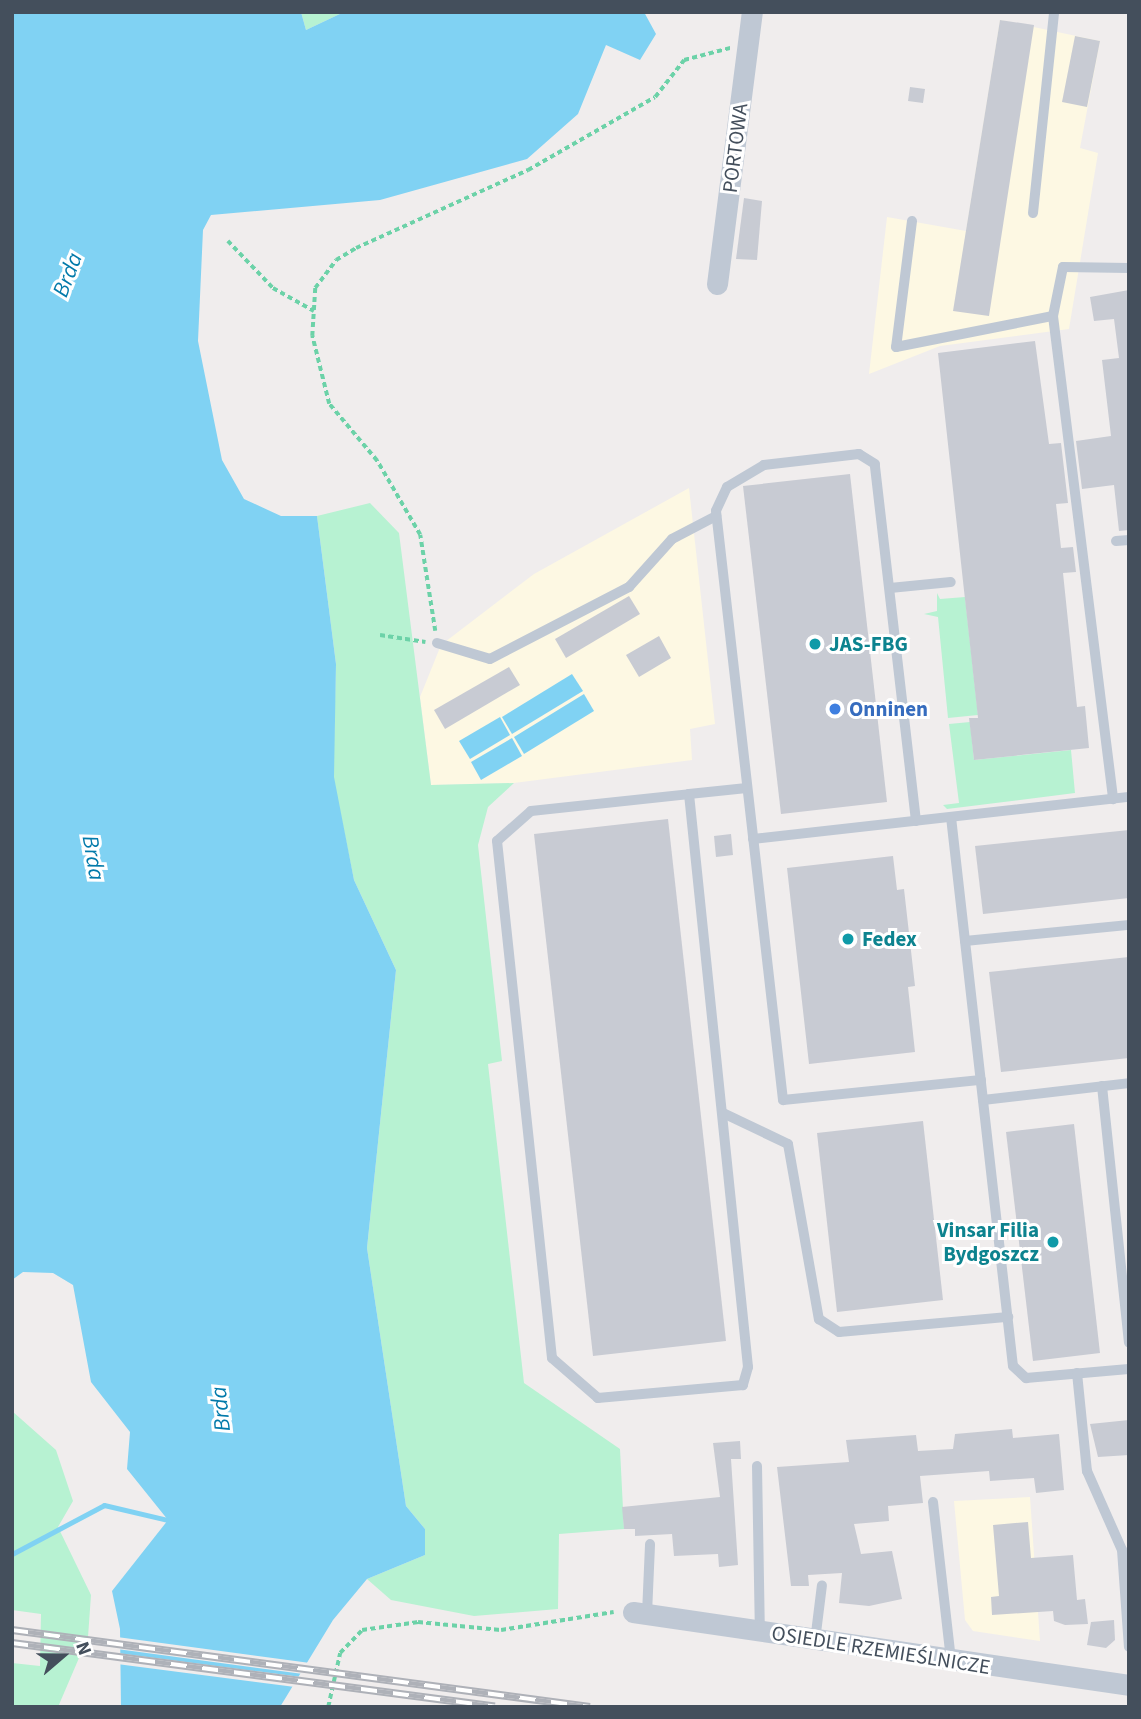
<!DOCTYPE html>
<html>
<head>
<meta charset="utf-8">
<style>
  body { margin:0 }
  #map { position:relative; width:1141px; height:1719px; overflow:hidden; background:#f0eded; font-family:"Source Sans 3",sans-serif }
  div>[style] { position:absolute }
  .commercial>* { inset:0; background:#fdf8e3 }
  .green>* { inset:0; background:#b7f2d2 }
  .water>* { inset:0; background:#80d2f3 }
  .pier>* { inset:0; background:#f0eded }
  .stream>* { height:5px; margin:-2.5px; padding:0 2.5px; transform-origin:2.5px; border-radius:2.5px; background:#80d2f3 }
  .building>* { inset:0; background:#c8cbd3 }
  .path>* { height:3.5px; margin-top:-1.75px; transform-origin:0; background:repeating-linear-gradient(90deg,#6cd2a8 0 5px,transparent 0 8.5px) }
  .service>* { height:10px; margin:-5px; padding:0 5px; transform-origin:5px; border-radius:5px; background:#bfc8d4 }
  .minor>* { height:21px; margin:-10.5px; padding:0 10.5px; transform-origin:10.5px; border-radius:10.5px; background:#bfc8d4 }
  .rail>* { height:8px; margin-top:-4px; transform-origin:0; background:repeating-linear-gradient(90deg,#fff 0 16px,#aeb1b8 0 32px); box-sizing:border-box; border-block:2px solid #aeb1b8 }
  .dots>* { width:19px; height:19px; translate:-50% -50%; box-sizing:border-box; border:4px solid #fff; border-radius:50% }
  span { translate:-50% -50%; white-space:nowrap; text-align:center; line-height:1.15; -webkit-text-stroke:6px #fff; paint-order:stroke }
  .street-label { font-size:21px; color:#444f5c }
  .culture-label { font-size:21px; color:#0d838f; font-weight:700 }
  .left { translate:0 -50%; text-align:left }
  .right { translate:-100% -50%; text-align:right }
  .shop-label { font-size:21px; color:#366cbe; font-weight:700 }
  .water-label { font-size:23px; color:#027aaa; font-style:italic }
  .frame { position:absolute; inset:0; border:14px solid #444f5c; pointer-events:none }
  .north { position:absolute; left:28px; top:1621px; width:70px; height:70px; -webkit-text-stroke:5px #fff; paint-order:stroke; rotate:70deg; font-size:19px; font-weight:700; line-height:28px; text-align:center; color:#444f5c }
  .north::after { content:''; display:block; margin:auto; width:24px; height:32px; background:#444f5c; clip-path:polygon(50% 0,100% 100%,50% 72%,0 100%) }
</style>
</head>
<body>
<div id="map">
  <div class="commercial">
    <i style="clip-path:polygon(1000px 20px,1100px 41px,1080px 148px,1098px 153px,1069px 329px,940px 346px,869px 374px,887px 217px,966px 231px)"></i>
    <i style="clip-path:polygon(689px 488px,715px 724px,690px 729px,692px 760px,514px 783px,431px 785px,420px 697px,441px 645px,534px 574px)"></i>
    <i style="clip-path:polygon(1030px 1497px,1040px 1641px,973px 1631px,965px 1620px,954px 1501px)"></i>
  </div>
  <div class="green">
    <i style="clip-path:polygon(301px 12px,344px 12px,306px 30px)"></i>
    <i style="clip-path:polygon(370px 503px,399px 533px,431px 785px,514px 783px,488px 807px,478px 845px,502px 1061px,488px 1064px,524px 1383px,620px 1449px,624px 1529px,559px 1534px,558px 1609px,474px 1616px,391px 1600px,367px 1579px,425px 1555px,425px 1529px,406px 1506px,367px 1248px,396px 970px,354px 880px,333px 777px,336px 664px,317px 516px)"></i>
    <i style="clip-path:polygon(937px 593px,940px 599px,965px 597px,978px 715px,948px 718px,938px 617px,924px 614px,937px 611px)"></i>
    <i style="clip-path:polygon(970px 722px,974px 760px,1071px 750px,1075px 793px,947px 809px,943px 805px,959px 803px,949px 724px)"></i>
    <i style="clip-path:polygon(12px 1411px,56px 1450px,73px 1501px,58px 1527px,91px 1595px,88px 1637px,58px 1707px,12px 1707px,12px 1663px,40px 1666px,41px 1614px,12px 1610px)"></i>
  </div>
  <div class="water">
    <i style="clip-path:polygon(12px 12px,301px 12px,306px 30px,344px 12px,644px 12px,656px 34px,640px 60px,606px 45px,578px 114px,527px 159px,380px 200px,211px 215px,203px 230px,198px 341px,222px 460px,244px 499px,281px 516px,317px 516px,336px 664px,334px 777px,354px 880px,396px 970px,367px 1248px,406px 1506px,425px 1529px,425px 1555px,367px 1579px,333px 1620px,280px 1707px,121px 1707px,120px 1629px,112px 1591px,168px 1520px,127px 1469px,130px 1432px,91px 1382px,73px 1285px,53px 1273px,23px 1272px,12px 1280px)"></i>
    <i style="clip-path:polygon(572px 674px,583px 691px,512px 734px,502px 717px)"></i>
    <i style="clip-path:polygon(584px 694px,594px 711px,524px 754px,514px 737px)"></i>
    <i style="clip-path:polygon(500px 717px,510px 735px,470px 759px,459px 741px)"></i>
    <i style="clip-path:polygon(512px 738px,522px 756px,481px 780px,471px 762px)"></i>
  </div>
  <div class="pier">
    <i style="clip-path:polygon(117px 1637px,310px 1663px,303px 1674px,117px 1649px)"></i>
    <i style="clip-path:polygon(117px 1653px,301px 1677px,295px 1687px,117px 1664px)"></i>
  </div>
  <div class="stream">
    <i style="left:12px;top:1554px;width:104px;rotate:-28deg"></i>
    <i style="left:104px;top:1505px;width:66px;rotate:13.2deg"></i>
  </div>
  <div class="building">
    <i style="clip-path:polygon(1000px 20px,1034px 25px,989px 316px,953px 311px)"></i>
    <i style="clip-path:polygon(1075px 36px,1100px 41px,1087px 107px,1062px 102px)"></i>
    <i style="clip-path:polygon(910px 87px,925px 89px,923px 103px,908px 101px)"></i>
    <i style="clip-path:polygon(744px 198px,762px 201px,757px 260px,736px 259px)"></i>
    <i style="clip-path:polygon(1129px 290px,1129px 530px,1119px 531px,1114px 485px,1082px 489px,1076px 441px,1111px 436px,1102px 360px,1119px 358px,1114px 319px,1094px 321px,1090px 297px)"></i>
    <i style="clip-path:polygon(1035px 341px,1049px 444px,1061px 443px,1068px 503px,1056px 504px,1061px 548px,1073px 547px,1076px 572px,1063px 573px,1077px 707px,1085px 706px,1089px 748px,974px 760px,969px 718px,978px 718px,938px 353px)"></i>
    <i style="clip-path:polygon(850px 474px,887px 802px,781px 814px,743px 486px)"></i>
    <i style="clip-path:polygon(629px 596px,640px 614px,566px 658px,555px 639px)"></i>
    <i style="clip-path:polygon(659px 636px,671px 658px,639px 677px,626px 655px)"></i>
    <i style="clip-path:polygon(509px 667px,520px 685px,445px 729px,434px 710px)"></i>
    <i style="clip-path:polygon(668px 819px,726px 1341px,593px 1356px,534px 834px)"></i>
    <i style="clip-path:polygon(1129px 830px,1129px 898px,983px 914px,975px 846px)"></i>
    <i style="clip-path:polygon(731px 834px,733px 855px,716px 857px,714px 836px)"></i>
    <i style="clip-path:polygon(893px 856px,897px 890px,904px 889px,915px 986px,908px 987px,915px 1052px,809px 1064px,787px 868px)"></i>
    <i style="clip-path:polygon(1129px 957px,1129px 1058px,1001px 1072px,989px 972px)"></i>
    <i style="clip-path:polygon(923px 1121px,943px 1300px,837px 1312px,817px 1133px)"></i>
    <i style="clip-path:polygon(1074px 1124px,1100px 1353px,1033px 1361px,1006px 1132px)"></i>
    <i style="clip-path:polygon(1129px 1420px,1129px 1455px,1098px 1457px,1090px 1424px)"></i>
    <i style="clip-path:polygon(1012px 1429px,1013px 1438px,1059px 1434px,1064px 1490px,1036px 1493px,1034px 1478px,990px 1481px,989px 1471px,920px 1476px,923px 1503px,888px 1506px,889px 1521px,854px 1524px,861px 1554px,892px 1551px,902px 1599px,869px 1606px,839px 1603px,842px 1573px,808px 1575px,809px 1586px,791px 1586px,777px 1467px,849px 1462px,846px 1440px,916px 1435px,918px 1451px,953px 1449px,955px 1434px)"></i>
    <i style="clip-path:polygon(740px 1441px,741px 1459px,731px 1459px,738px 1565px,719px 1567px,718px 1554px,674px 1556px,672px 1534px,635px 1536px,635px 1529px,624px 1529px,622px 1507px,720px 1497px,713px 1443px)"></i>
    <i style="clip-path:polygon(1028px 1522px,1031px 1558px,1073px 1555px,1077px 1600px,1085px 1599px,1088px 1624px,1065px 1625px,1054px 1621px,1053px 1611px,992px 1615px,991px 1597px,999px 1596px,993px 1525px)"></i>
    <i style="clip-path:polygon(1114px 1620px,1115px 1640px,1106px 1648px,1087px 1645px,1091px 1622px)"></i>
  </div>
  <div class="path">
    <i style="left:228px;top:241px;width:65px;rotate:46.2deg"></i>
    <i style="left:273px;top:288px;width:47px;rotate:29.3deg"></i>
    <i style="left:435px;top:631px;width:97px;rotate:-98.9deg"></i>
    <i style="left:420px;top:535px;width:86px;rotate:-120.2deg"></i>
    <i style="left:377px;top:461px;width:75px;rotate:-130.1deg"></i>
    <i style="left:329px;top:404px;width:70px;rotate:-104deg"></i>
    <i style="left:312px;top:336px;width:48px;rotate:-86.4deg"></i>
    <i style="left:315px;top:288px;width:35px;rotate:-53deg"></i>
    <i style="left:336px;top:260px;width:23px;rotate:-31deg"></i>
    <i style="left:356px;top:248px;width:189px;rotate:-24.4deg"></i>
    <i style="left:528px;top:170px;width:146px;rotate:-29.9deg"></i>
    <i style="left:655px;top:97px;width:47px;rotate:-51.9deg"></i>
    <i style="left:684px;top:60px;width:48px;rotate:-14.6deg"></i>
    <i style="left:380px;top:635px;width:46px;rotate:8.8deg"></i>
    <i style="left:328px;top:1707px;width:55px;rotate:-77.5deg"></i>
    <i style="left:340px;top:1653px;width:32px;rotate:-46deg"></i>
    <i style="left:362px;top:1630px;width:57px;rotate:-8.1deg"></i>
    <i style="left:418px;top:1622px;width:83px;rotate:5.5deg"></i>
    <i style="left:501px;top:1630px;width:114px;rotate:-9.1deg"></i>
  </div>
  <div class="service">
    <i style="left:1033px;top:213px;width:202px;rotate:-84deg"></i>
    <i style="left:912px;top:221px;width:127px;rotate:97.2deg"></i>
    <i style="left:896px;top:347px;width:160px;rotate:-11.2deg"></i>
    <i style="left:1053px;top:316px;width:487px;rotate:82.9deg"></i>
    <i style="left:1053px;top:316px;width:50px;rotate:-78.5deg"></i>
    <i style="left:1063px;top:267px;width:66px;rotate:0.9deg"></i>
    <i style="left:1116px;top:541px;width:13px;rotate:-4deg"></i>
    <i style="left:890px;top:588px;width:61px;rotate:-5.6deg"></i>
    <i style="left:437px;top:643px;width:55px;rotate:16.8deg"></i>
    <i style="left:490px;top:659px;width:157px;rotate:-27.4deg"></i>
    <i style="left:629px;top:587px;width:64px;rotate:-48.1deg"></i>
    <i style="left:672px;top:539px;width:50px;rotate:-27.6deg"></i>
    <i style="left:689px;top:794px;width:576px;rotate:84.12deg"></i>
    <i style="left:748px;top:1367px;width:19px;rotate:106deg"></i>
    <i style="left:743px;top:1385px;width:146px;rotate:174.9deg"></i>
    <i style="left:598px;top:1398px;width:61px;rotate:-139deg"></i>
    <i style="left:552px;top:1358px;width:520px;rotate:-96.07deg"></i>
    <i style="left:497px;top:841px;width:45px;rotate:-41.4deg"></i>
    <i style="left:531px;top:811px;width:159px;rotate:-6.1deg"></i>
    <i style="left:689px;top:794px;width:58px;rotate:-5.9deg"></i>
    <i style="left:951px;top:817px;width:552px;rotate:83.56deg"></i>
    <i style="left:1013px;top:1366px;width:18px;rotate:43deg"></i>
    <i style="left:1026px;top:1378px;width:103px;rotate:-5deg"></i>
    <i style="left:916px;top:821px;width:359px;rotate:-96.6deg"></i>
    <i style="left:875px;top:464px;width:19px;rotate:-148deg"></i>
    <i style="left:859px;top:454px;width:96px;rotate:173.4deg"></i>
    <i style="left:764px;top:465px;width:43px;rotate:149.3deg"></i>
    <i style="left:727px;top:487px;width:26px;rotate:115deg"></i>
    <i style="left:716px;top:511px;width:593px;rotate:83.51deg"></i>
    <i style="left:783px;top:1100px;width:199px;rotate:-5.8deg"></i>
    <i style="left:753px;top:839px;width:378px;rotate:-6.4deg"></i>
    <i style="left:965px;top:941px;width:165px;rotate:-5.6deg"></i>
    <i style="left:1102px;top:1086px;width:258px;rotate:84deg"></i>
    <i style="left:983px;top:1100px;width:147px;rotate:-6.6deg"></i>
    <i style="left:723px;top:1113px;width:72px;rotate:25.5deg"></i>
    <i style="left:788px;top:1144px;width:178px;rotate:80deg"></i>
    <i style="left:819px;top:1319px;width:24px;rotate:33deg"></i>
    <i style="left:839px;top:1332px;width:170px;rotate:-5.1deg"></i>
    <i style="left:1077px;top:1373px;width:99px;rotate:84.2deg"></i>
    <i style="left:1087px;top:1471px;width:86px;rotate:66.1deg"></i>
    <i style="left:1122px;top:1550px;width:97px;rotate:85.9deg"></i>
    <i style="left:757px;top:1466px;width:166px;rotate:89deg"></i>
    <i style="left:933px;top:1502px;width:160px;rotate:83.5deg"></i>
    <i style="left:647px;top:1614px;width:70px;rotate:-87.5deg"></i>
    <i style="left:815px;top:1641px;width:56px;rotate:-82.9deg"></i>
  </div>
  <div class="minor">
    <i style="left:717px;top:284px;width:274px;rotate:-82.7deg"></i>
    <i style="left:633px;top:1612px;width:501px;rotate:8.37deg"></i>
  </div>
  <div class="rail">
    <i style="left:12px;top:1630px;width:583px;rotate:7.59deg"></i>
    <i style="left:12px;top:1643px;width:487px;rotate:7.5deg"></i>
  </div>
  <div class="dots">
    <i style="left:815px;top:644px;background:#0f9aa8"></i>
    <i style="left:835px;top:709px;background:#3f7fe0"></i>
    <i style="left:848px;top:939px;background:#0f9aa8"></i>
    <i style="left:1053px;top:1242px;background:#0f9aa8"></i>
  </div>
  <div class="street-label">
    <span style="left:735px;top:148px;rotate:-83deg">PORTOWA</span>
    <span style="left:881px;top:1650px;rotate:9deg">OSIEDLE RZEMIEŚLNICZE</span>
  </div>
  <div class="culture-label">
    <span class="left" style="left:829px;top:644px">JAS-FBG</span>
    <span class="left" style="left:862px;top:939px">Fedex</span>
    <span class="right" style="left:1039px;top:1242px">Vinsar Filia<br>Bydgoszcz</span>
  </div>
  <div class="shop-label">
    <span class="left" style="left:849px;top:709px">Onninen</span>
  </div>
  <div class="water-label">
    <span style="left:68px;top:275px;rotate:-69deg">Brda</span>
    <span style="left:93px;top:858px;rotate:80deg">Brda</span>
    <span style="left:221px;top:1409px;rotate:-96deg">Brda</span>
  </div>
  <div class="frame"></div>
  <div class="north">N</div>
</div>
</body>
</html>
